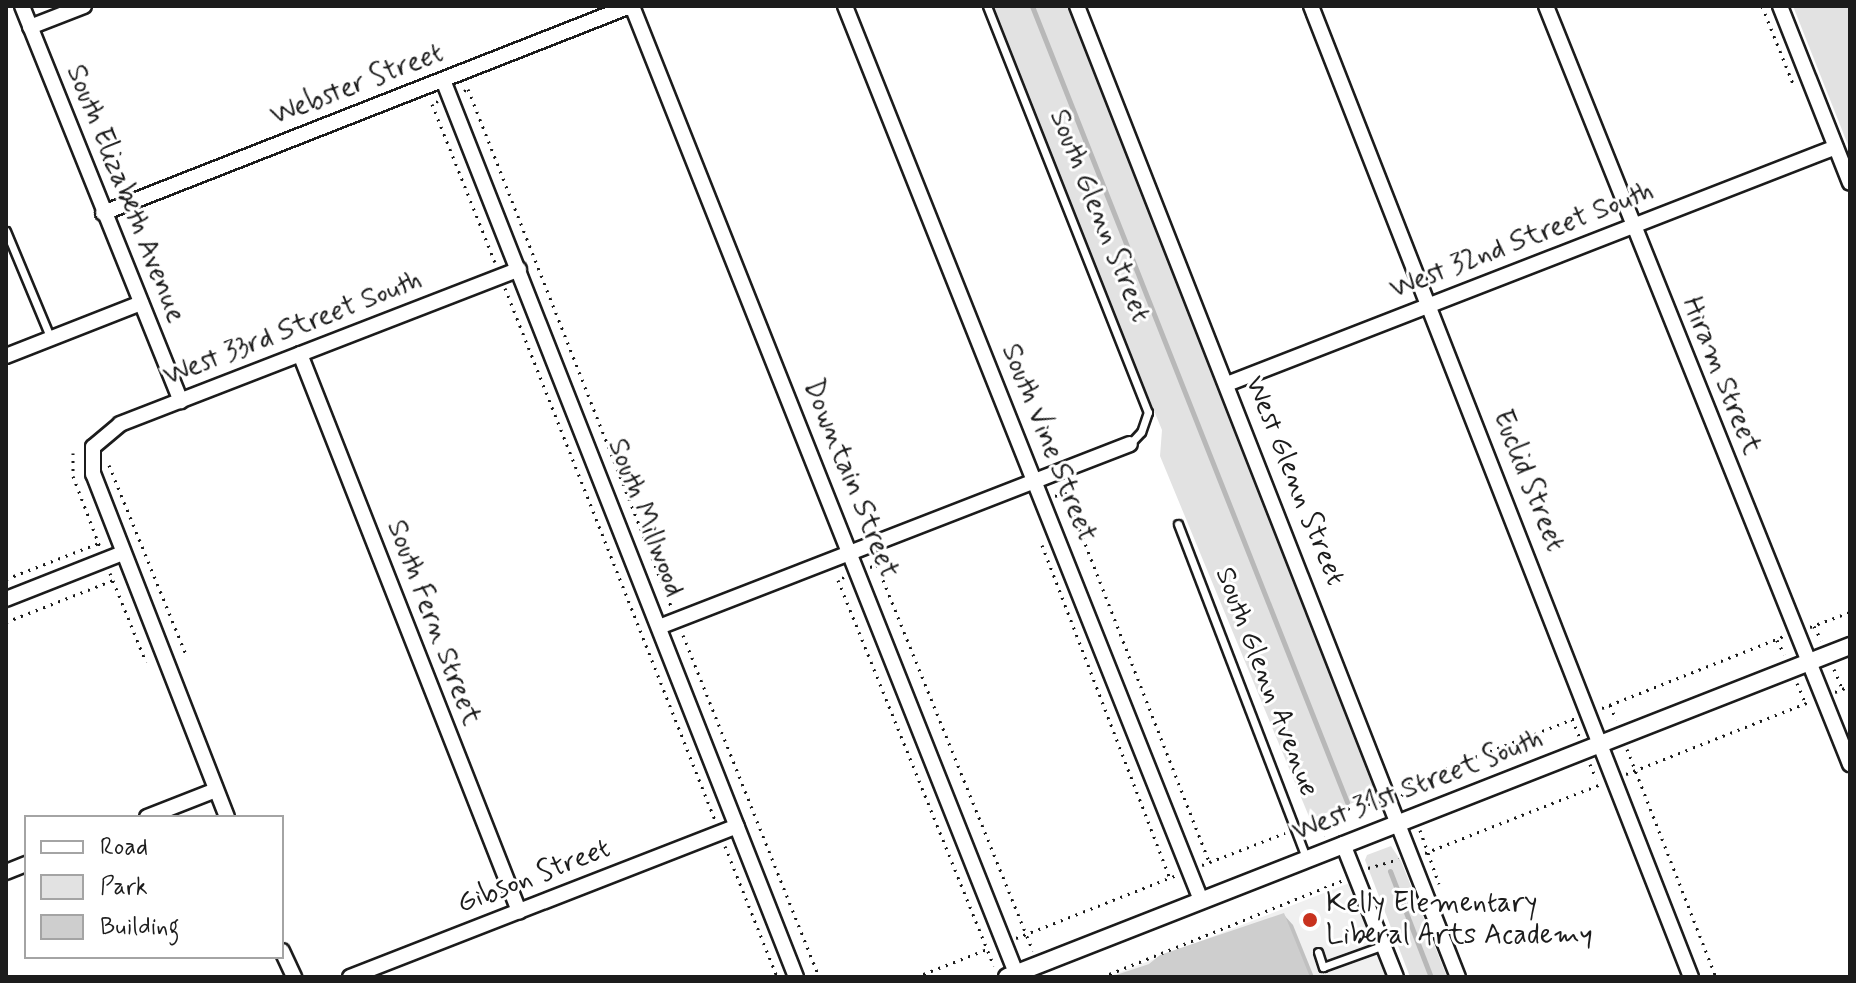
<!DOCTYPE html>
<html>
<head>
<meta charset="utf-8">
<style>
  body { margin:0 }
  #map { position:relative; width:1856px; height:983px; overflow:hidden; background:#fff; font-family:Mynerve,sans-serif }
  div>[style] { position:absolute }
  .built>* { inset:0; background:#f0f0f0 }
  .green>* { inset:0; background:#e2e2e2 }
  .shadow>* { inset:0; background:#0003 }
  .stream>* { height:5px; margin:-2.5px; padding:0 2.5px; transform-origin:2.5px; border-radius:2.5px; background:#b8b8b8 }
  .building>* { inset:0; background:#cecece }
  .path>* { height:3px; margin-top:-1.5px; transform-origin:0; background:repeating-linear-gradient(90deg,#1c1c1c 0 2px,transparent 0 8px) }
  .roads { filter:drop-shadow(2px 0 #1c1c1c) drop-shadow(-2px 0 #1c1c1c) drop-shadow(0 2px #1c1c1c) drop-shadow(0 -2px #1c1c1c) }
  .service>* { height:7px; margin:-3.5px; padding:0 3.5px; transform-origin:3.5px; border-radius:3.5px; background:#fff }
  .minor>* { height:14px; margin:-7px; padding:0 7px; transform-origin:7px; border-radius:7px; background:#fff }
  .tertiary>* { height:16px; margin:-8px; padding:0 8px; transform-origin:8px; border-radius:8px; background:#fff }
  .dots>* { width:22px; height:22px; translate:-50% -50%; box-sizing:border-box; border:4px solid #fff; border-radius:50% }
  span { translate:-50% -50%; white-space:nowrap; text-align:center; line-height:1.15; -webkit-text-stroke:6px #fff; paint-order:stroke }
  .street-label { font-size:28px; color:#1c1c1c }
  .poi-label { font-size:28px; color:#1c1c1c }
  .left { translate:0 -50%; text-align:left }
  .frame { position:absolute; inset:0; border:8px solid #1c1c1c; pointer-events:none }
  .legend { position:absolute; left:24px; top:815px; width:260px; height:144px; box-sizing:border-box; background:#fff; border:2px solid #a4a4a4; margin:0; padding:10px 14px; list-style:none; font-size:24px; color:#1c1c1c }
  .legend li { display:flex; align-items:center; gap:16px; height:40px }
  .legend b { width:40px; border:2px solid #a4a4a4 }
</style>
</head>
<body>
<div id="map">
  <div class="built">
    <i style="clip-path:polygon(1352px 882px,1389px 977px,1108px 977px)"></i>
  </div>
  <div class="green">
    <i style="clip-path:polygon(987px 6px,1068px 6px,1379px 793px,1310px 819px,1160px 456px,1162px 430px)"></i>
    <i style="clip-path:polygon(1793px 6px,1850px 6px,1850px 150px)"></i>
    <i style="clip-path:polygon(1391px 846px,1401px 861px,1447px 977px,1410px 977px,1365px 860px,1367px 855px)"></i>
  </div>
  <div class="shadow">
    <i style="clip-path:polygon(1284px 915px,1293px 925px,1314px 977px,1117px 977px)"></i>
  </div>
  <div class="stream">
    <i style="left:1032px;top:6px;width:856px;rotate:68.41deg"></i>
    <i style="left:1390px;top:871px;width:114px;rotate:68.9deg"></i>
  </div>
  <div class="building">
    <i style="clip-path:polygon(1284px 913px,1310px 977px,1110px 977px,1149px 964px,1160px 955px)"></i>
  </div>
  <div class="path">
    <i style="left:1762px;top:6px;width:86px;rotate:68.2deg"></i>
    <i style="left:464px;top:91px;width:4px;rotate:-27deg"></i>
    <i style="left:468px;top:89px;width:555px;rotate:68.56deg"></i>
    <i style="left:438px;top:101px;width:7px;rotate:153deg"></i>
    <i style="left:432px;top:104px;width:170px;rotate:68.3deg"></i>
    <i style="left:505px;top:288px;width:572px;rotate:68.46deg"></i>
    <i style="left:73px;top:453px;width:23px;rotate:90deg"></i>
    <i style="left:73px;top:476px;width:76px;rotate:69.2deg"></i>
    <i style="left:109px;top:465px;width:205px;rotate:67.9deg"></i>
    <i style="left:1055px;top:496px;width:11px;rotate:-22deg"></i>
    <i style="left:1065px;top:492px;width:397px;rotate:68.7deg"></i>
    <i style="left:1042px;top:545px;width:357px;rotate:69deg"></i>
    <i style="left:870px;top:567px;width:7px;rotate:-16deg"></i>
    <i style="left:877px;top:565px;width:416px;rotate:68deg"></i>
    <i style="left:110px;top:573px;width:96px;rotate:68deg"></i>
    <i style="left:844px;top:577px;width:7px;rotate:153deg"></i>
    <i style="left:838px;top:580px;width:416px;rotate:68deg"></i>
    <i style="left:6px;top:579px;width:100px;rotate:-21.2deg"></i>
    <i style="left:6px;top:622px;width:115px;rotate:-21.4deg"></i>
    <i style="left:1814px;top:626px;width:16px;rotate:63deg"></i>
    <i style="left:1810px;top:627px;width:43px;rotate:-20.6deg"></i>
    <i style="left:683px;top:635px;width:368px;rotate:68.3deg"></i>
    <i style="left:1777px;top:640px;width:16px;rotate:63deg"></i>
    <i style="left:1834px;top:669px;width:21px;rotate:67deg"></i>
    <i style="left:1797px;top:683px;width:21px;rotate:67deg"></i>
    <i style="left:1835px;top:692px;width:16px;rotate:-22deg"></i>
    <i style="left:1610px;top:705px;width:16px;rotate:68deg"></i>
    <i style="left:1602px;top:708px;width:196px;rotate:-21.6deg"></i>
    <i style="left:1572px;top:719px;width:21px;rotate:67deg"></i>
    <i style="left:1627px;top:749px;width:245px;rotate:68.7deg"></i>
    <i style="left:1590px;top:764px;width:16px;rotate:68deg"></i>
    <i style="left:1626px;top:774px;width:197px;rotate:-21.5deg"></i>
    <i style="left:1402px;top:796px;width:14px;rotate:-65deg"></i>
    <i style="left:1408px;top:783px;width:180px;rotate:-21.2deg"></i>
    <i style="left:1318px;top:821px;width:16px;rotate:68deg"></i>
    <i style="left:1303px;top:826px;width:61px;rotate:-21.1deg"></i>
    <i style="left:1360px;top:804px;width:15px"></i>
    <i style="left:1420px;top:830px;width:57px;rotate:70.6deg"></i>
    <i style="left:725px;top:846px;width:141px;rotate:68.3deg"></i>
    <i style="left:1425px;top:853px;width:189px;rotate:-21.4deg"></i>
    <i style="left:1202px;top:865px;width:89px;rotate:-21.1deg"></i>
    <i style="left:1368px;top:868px;width:32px;rotate:-16deg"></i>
    <i style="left:1016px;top:938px;width:173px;rotate:-21.4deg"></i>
    <i style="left:916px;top:977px;width:79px;rotate:-21.4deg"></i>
    <i style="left:1102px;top:977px;width:260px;rotate:-21.9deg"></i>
  </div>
  <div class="roads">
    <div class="service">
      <i style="left:987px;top:6px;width:437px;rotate:68.4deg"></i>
      <i style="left:1148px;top:412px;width:21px;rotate:109deg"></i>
      <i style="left:1141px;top:432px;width:16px;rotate:133deg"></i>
      <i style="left:6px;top:231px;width:117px;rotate:67.4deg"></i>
      <i style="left:1178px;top:524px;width:358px;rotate:69deg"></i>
      <i style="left:1318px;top:952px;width:16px;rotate:72deg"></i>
      <i style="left:1323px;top:967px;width:65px;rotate:-19.8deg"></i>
    </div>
    <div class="minor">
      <i style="left:22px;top:6px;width:426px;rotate:68.1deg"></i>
      <i style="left:632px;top:6px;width:1040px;rotate:68.34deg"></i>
      <i style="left:845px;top:6px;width:962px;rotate:68.29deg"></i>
      <i style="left:1077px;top:6px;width:1043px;rotate:68.58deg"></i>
      <i style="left:1311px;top:6px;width:1043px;rotate:68.63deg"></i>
      <i style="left:1546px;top:6px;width:817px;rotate:68.15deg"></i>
      <i style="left:1780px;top:6px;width:190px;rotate:68.4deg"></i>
      <i style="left:30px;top:27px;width:58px;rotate:-21.3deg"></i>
      <i style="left:443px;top:80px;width:964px;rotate:68.52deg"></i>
      <i style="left:103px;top:213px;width:566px;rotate:-21.44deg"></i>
      <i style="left:300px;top:354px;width:599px;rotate:68.54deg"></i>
      <i style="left:6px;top:356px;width:145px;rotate:-21.4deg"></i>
      <i style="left:1227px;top:384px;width:653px;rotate:-21.26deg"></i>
      <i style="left:6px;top:599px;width:126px;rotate:-21.5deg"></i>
      <i style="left:659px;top:627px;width:505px;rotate:-21.23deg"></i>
      <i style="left:147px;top:817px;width:74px;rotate:-21.4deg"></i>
      <i style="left:227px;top:817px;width:368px;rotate:-111.3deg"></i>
      <i style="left:93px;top:474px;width:27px;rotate:-90deg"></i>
      <i style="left:93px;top:447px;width:35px;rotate:-40deg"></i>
      <i style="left:120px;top:424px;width:428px;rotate:-21.2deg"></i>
      <i style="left:1343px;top:844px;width:143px;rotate:68.3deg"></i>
      <i style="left:6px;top:872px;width:22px;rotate:-22deg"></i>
      <i style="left:282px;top:951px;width:29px;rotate:65deg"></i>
      <i style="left:350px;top:977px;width:415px;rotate:-21.3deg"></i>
    </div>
    <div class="tertiary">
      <i style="left:1007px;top:977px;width:906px;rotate:-21.44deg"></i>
    </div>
  </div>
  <div class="dots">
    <i style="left:1310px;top:920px;background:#c8321e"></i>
  </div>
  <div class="street-label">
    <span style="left:357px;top:85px;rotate:-21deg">Webster Street</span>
    <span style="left:125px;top:194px;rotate:68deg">South Elizabeth Avenue</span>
    <span style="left:1099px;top:216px;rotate:68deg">South Glenn Street</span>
    <span style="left:1522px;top:241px;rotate:-21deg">West 32nd Street South</span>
    <span style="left:293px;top:329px;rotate:-21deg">West 33rd Street South</span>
    <span style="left:1721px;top:376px;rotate:68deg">Hiram Street</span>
    <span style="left:1048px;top:443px;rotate:68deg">South Vine Street</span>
    <span style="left:850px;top:479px;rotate:68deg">Downtain Street</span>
    <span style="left:1294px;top:481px;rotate:68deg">West Glenn Street</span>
    <span style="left:1528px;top:481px;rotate:68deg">Euclid Street</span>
    <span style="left:645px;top:518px;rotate:69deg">South Millwood</span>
    <span style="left:433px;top:623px;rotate:69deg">South Fern Street</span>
    <span style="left:1266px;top:682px;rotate:69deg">South Glenn Avenue</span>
    <span style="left:1418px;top:786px;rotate:-21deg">West 31st Street South</span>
    <span style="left:534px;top:877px;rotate:-21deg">Gibson Street</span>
  </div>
  <div class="poi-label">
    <span class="left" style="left:1326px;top:920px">Kelly Elementary<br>Liberal Arts Academy</span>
  </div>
  <div class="frame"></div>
  <ul class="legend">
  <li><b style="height:10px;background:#fff"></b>Road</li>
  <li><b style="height:22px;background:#e2e2e2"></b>Park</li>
  <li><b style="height:22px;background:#cecece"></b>Building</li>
  </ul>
</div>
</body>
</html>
